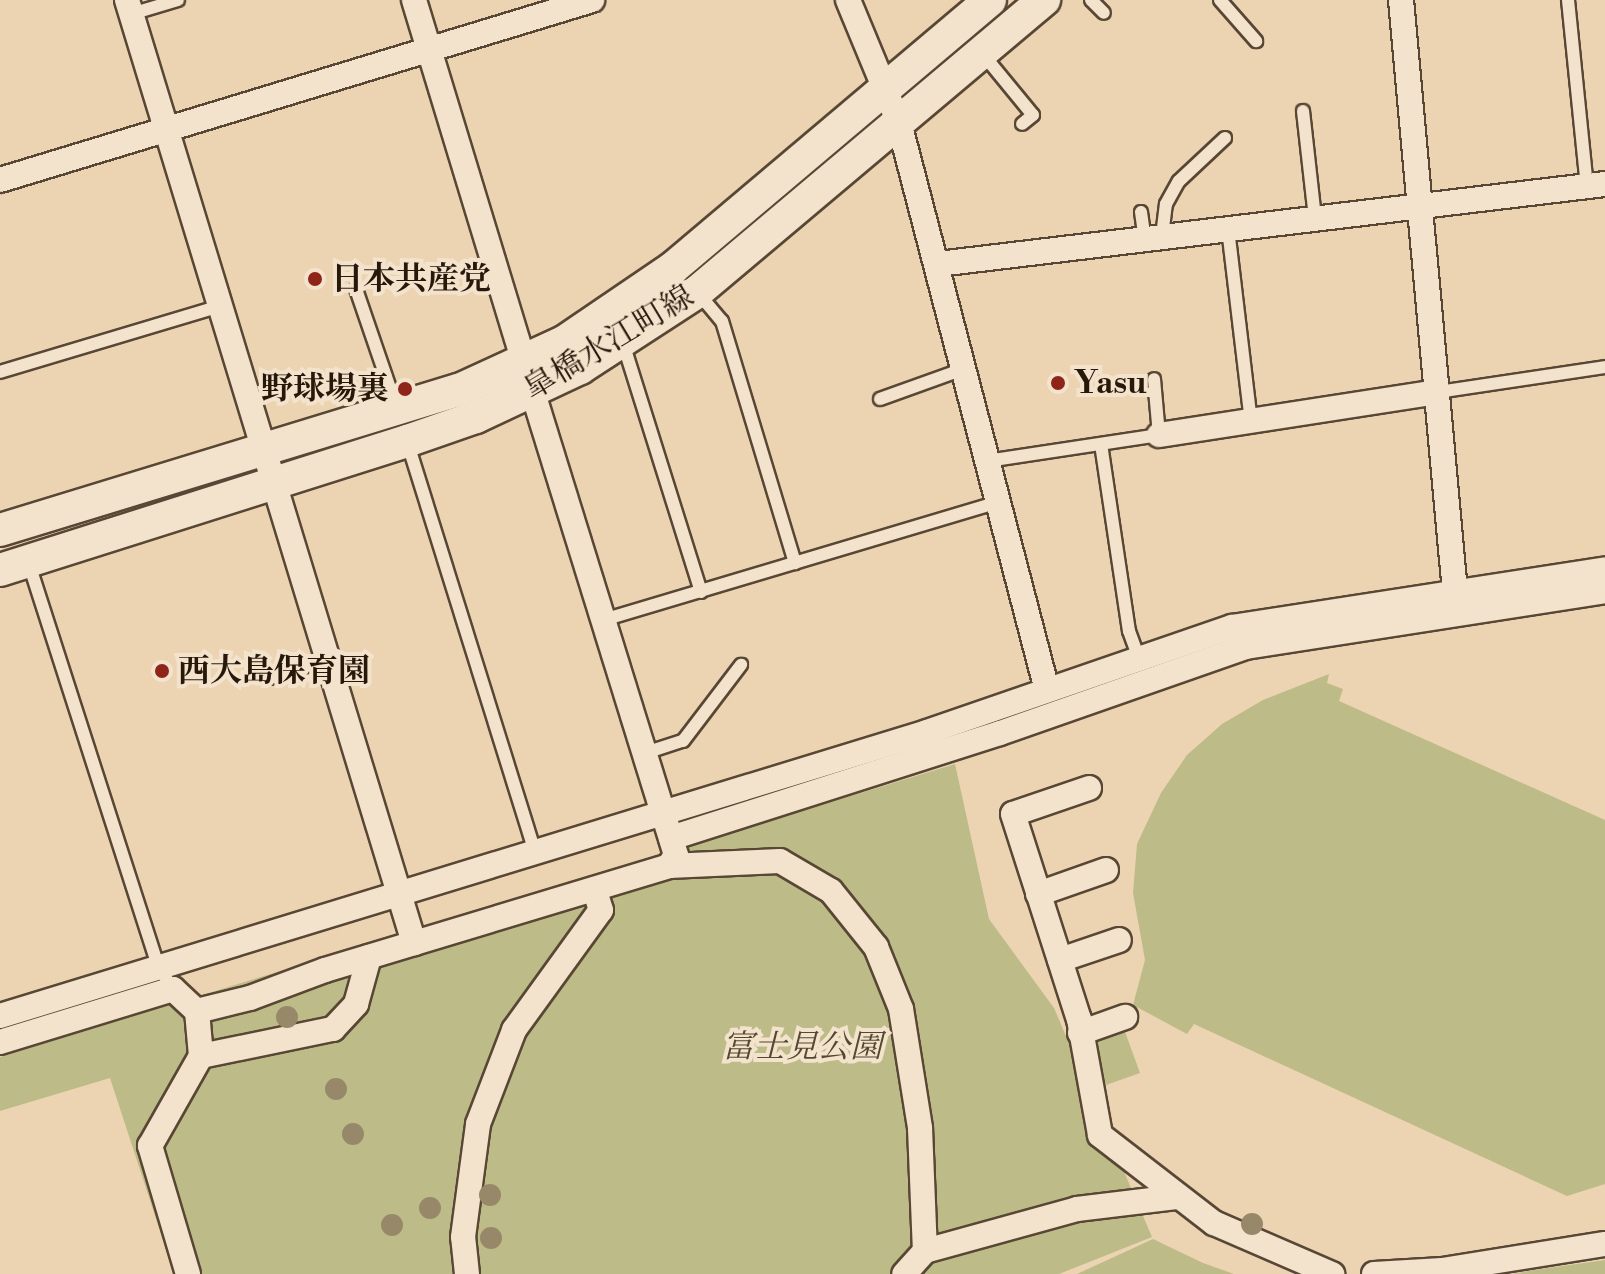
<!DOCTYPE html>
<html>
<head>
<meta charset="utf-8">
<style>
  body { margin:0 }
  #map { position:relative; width:1605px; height:1274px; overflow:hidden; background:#ecd4b2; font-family:"Libre Bodoni","Noto Serif JP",serif }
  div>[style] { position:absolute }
  .green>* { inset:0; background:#bdbb88 }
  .roads { filter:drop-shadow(2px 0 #584734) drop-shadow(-2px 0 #584734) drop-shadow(0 2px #584734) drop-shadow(0 -2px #584734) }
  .lane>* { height:12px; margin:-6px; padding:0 6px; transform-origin:6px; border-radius:6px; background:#f3e3cd }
  .street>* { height:24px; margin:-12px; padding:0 12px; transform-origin:12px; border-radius:12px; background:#f3e3cd }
  .secondary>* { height:32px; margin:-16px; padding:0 16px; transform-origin:16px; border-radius:16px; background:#f3e3cd }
  .trees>* { width:22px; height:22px; margin:-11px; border-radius:50%; background:#98886a }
  .dots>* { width:22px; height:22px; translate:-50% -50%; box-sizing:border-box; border:4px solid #f3e3cd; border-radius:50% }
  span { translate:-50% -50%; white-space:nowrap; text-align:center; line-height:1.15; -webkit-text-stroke:8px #f3e3cd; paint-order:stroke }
  .poi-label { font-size:32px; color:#27180a; font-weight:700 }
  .left { translate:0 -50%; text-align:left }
  .right { translate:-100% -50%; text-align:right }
  .street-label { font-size:32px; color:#27180a }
  .park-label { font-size:32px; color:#544930; font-style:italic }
</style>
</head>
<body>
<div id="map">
  <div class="green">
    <i style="clip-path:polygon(1329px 674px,1327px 683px,1343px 689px,1339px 701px,1605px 820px,1605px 1184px,1567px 1196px,1194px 1024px,1187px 1034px,1133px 1005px,1145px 960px,1133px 893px,1137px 844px,1161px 793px,1187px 755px,1222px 724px,1263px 700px)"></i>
    <i style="clip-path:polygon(955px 764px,989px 919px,1054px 1008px,1152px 1237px,1059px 1274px,174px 1274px,110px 1078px,0 1111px,0 1057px)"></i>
    <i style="clip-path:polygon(1124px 1029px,1140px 1073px,1106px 1085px,1091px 1040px)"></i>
    <i style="clip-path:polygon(1153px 1239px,1203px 1263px,1234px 1274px,1077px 1274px)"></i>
    <i style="clip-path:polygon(1605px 1260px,1605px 1274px,1512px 1274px,1534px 1270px)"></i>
  </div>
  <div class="roads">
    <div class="lane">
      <i style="left:1091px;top:0;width:18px;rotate:45deg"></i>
      <i style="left:1220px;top:0;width:55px;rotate:48.7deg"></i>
      <i style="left:1568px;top:0;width:187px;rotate:84.2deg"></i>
      <i style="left:131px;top:14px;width:49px;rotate:-16.6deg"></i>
      <i style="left:982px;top:53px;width:80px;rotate:50.6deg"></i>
      <i style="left:1033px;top:115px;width:14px;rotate:141deg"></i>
      <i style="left:1303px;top:111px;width:108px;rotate:83.6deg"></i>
      <i style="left:1141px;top:212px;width:27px;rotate:82deg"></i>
      <i style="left:1228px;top:229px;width:193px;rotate:83.2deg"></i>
      <i style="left:1162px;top:236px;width:32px;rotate:-83deg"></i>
      <i style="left:1166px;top:204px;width:26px;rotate:-61deg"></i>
      <i style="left:1179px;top:181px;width:63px;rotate:-43.1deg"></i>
      <i style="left:356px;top:289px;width:124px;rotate:71.1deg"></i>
      <i style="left:699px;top:294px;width:35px;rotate:50deg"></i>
      <i style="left:722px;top:321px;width:253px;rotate:73.2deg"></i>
      <i style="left:623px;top:343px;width:261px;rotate:72.6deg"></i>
      <i style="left:0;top:372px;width:230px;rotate:-16.7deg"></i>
      <i style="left:1438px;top:392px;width:169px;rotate:-8.5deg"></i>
      <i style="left:880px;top:399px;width:89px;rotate:-19.7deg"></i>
      <i style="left:407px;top:441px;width:433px;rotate:72.7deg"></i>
      <i style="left:1101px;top:444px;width:189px;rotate:81.5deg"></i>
      <i style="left:1129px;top:631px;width:29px;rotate:70deg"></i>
      <i style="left:987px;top:461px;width:174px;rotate:-8.6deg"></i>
      <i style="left:1159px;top:435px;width:56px;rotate:-95.1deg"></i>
      <i style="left:29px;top:564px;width:424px;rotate:72.2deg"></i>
      <i style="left:159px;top:968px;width:25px;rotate:56deg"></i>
      <i style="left:603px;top:620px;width:412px;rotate:-16.6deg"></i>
      <i style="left:270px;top:678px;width:60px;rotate:-18.4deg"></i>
      <i style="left:645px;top:753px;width:40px;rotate:-18deg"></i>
      <i style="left:683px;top:741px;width:96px;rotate:-52.7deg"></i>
    </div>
    <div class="street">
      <i style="left:127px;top:0;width:986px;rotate:73.07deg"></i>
      <i style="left:414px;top:0;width:378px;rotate:73.1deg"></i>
      <i style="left:848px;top:0;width:133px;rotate:67.5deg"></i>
      <i style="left:899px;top:123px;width:586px;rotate:75.37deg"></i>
      <i style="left:1401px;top:0;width:594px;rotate:84.79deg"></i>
      <i style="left:0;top:180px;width:619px;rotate:-16.91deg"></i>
      <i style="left:938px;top:264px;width:672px;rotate:-6.84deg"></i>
      <i style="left:1159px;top:435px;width:282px;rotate:-8.8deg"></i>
      <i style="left:1089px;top:788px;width:80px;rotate:161.1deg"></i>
      <i style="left:1013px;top:814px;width:215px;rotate:72.2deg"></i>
      <i style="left:1079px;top:1019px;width:118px;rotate:79.7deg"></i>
      <i style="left:1100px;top:1135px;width:144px;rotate:37.7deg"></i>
      <i style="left:1214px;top:1223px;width:129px;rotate:23.4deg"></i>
      <i style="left:671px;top:838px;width:345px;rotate:-17.7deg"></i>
      <i style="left:1000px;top:733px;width:260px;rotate:-19.3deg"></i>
      <i style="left:1245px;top:647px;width:364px;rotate:-8.8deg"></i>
      <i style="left:669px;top:866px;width:111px;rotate:-2.6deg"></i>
      <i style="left:780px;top:861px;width:59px;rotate:30.5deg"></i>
      <i style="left:831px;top:891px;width:72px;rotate:51.2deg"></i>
      <i style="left:876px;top:947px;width:67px;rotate:68deg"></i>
      <i style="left:901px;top:1009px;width:121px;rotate:80.9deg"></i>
      <i style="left:920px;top:1128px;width:123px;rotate:87.7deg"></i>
      <i style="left:925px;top:1251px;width:31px;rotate:132deg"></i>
      <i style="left:1038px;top:894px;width:72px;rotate:-19.4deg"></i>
      <i style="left:1060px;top:960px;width:62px;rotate:-18.7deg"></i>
      <i style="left:0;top:1016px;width:970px;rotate:-17.03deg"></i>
      <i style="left:927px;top:732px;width:323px;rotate:-19deg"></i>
      <i style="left:1232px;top:627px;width:377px;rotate:-8.8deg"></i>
      <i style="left:1080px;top:1033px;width:48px;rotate:-19.6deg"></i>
      <i style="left:0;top:1042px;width:181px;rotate:-17deg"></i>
      <i style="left:173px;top:989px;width:33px;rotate:43deg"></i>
      <i style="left:197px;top:1011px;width:55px;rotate:-13.8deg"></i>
      <i style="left:250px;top:998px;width:80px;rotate:-20.5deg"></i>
      <i style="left:325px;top:970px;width:359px;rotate:-16.8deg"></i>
      <i style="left:669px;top:866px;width:13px;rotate:-58deg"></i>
      <i style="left:676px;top:855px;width:485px;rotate:-107.2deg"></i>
      <i style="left:201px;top:1056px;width:135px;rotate:-11.6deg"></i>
      <i style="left:333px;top:1029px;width:34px;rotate:-47deg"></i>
      <i style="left:356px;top:1004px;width:49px;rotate:-74.5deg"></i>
      <i style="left:925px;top:1251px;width:158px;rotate:-15.4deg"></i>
      <i style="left:1077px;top:1209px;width:100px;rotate:-6.9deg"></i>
      <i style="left:188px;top:1274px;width:134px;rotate:-106.5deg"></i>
      <i style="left:150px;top:1146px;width:103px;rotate:-60.5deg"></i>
      <i style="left:201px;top:1056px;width:45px;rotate:-95.1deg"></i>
      <i style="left:467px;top:1274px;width:37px;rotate:-96deg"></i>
      <i style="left:463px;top:1237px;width:114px;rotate:-82.4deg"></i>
      <i style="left:478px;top:1124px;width:101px;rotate:-69deg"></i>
      <i style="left:514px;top:1030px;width:148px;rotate:-54.1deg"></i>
      <i style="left:601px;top:910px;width:22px;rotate:-108deg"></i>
      <i style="left:1374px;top:1274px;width:68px;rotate:-3.4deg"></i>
      <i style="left:1442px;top:1270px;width:165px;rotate:-9.1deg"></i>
    </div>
    <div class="secondary">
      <i style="left:0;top:530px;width:480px;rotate:-17deg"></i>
      <i style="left:459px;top:390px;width:115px;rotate:-24.6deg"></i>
      <i style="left:564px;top:342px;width:132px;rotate:-34.2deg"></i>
      <i style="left:673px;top:268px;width:415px;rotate:-40.2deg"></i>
      <i style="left:0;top:570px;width:427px;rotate:-17.6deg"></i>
      <i style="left:407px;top:441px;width:73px;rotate:-19.2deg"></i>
      <i style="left:476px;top:417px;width:115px;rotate:-25.2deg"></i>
      <i style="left:580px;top:368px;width:140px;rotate:-33deg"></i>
      <i style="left:697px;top:292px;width:454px;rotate:-40.1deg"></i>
    </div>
  </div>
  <div class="trees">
    <i style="left:287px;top:1017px"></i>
    <i style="left:336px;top:1089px"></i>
    <i style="left:353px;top:1134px"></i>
    <i style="left:490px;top:1195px"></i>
    <i style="left:430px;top:1208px"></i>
    <i style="left:1252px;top:1224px"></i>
    <i style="left:392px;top:1225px"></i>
    <i style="left:491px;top:1238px"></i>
  </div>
  <div class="dots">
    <i style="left:315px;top:279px;background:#8f2418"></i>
    <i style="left:1058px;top:383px;background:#8f2418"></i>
    <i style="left:405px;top:389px;background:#8f2418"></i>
    <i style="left:162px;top:671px;background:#8f2418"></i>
  </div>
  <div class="poi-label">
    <span class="left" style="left:331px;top:279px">日本共産党</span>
    <span class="left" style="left:1074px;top:383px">Yasu</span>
    <span class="right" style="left:389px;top:389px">野球場裏</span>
    <span class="left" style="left:178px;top:671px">西大島保育園</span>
  </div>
  <div class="street-label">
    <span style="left:609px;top:343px;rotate:-31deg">皐橋水江町線</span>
  </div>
  <div class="park-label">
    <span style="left:802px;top:1047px">富士見公園</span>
  </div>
</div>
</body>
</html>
